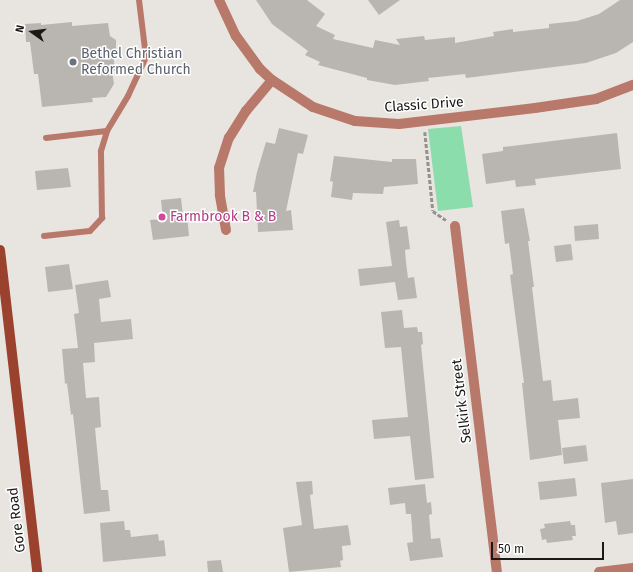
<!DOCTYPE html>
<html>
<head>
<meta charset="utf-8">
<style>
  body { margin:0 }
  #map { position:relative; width:633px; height:572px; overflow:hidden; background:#e8e4df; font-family:"Fira Sans",sans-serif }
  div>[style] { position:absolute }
  .green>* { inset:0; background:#8bddab }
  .building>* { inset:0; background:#b9b6b1 }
  .path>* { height:2.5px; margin-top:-1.25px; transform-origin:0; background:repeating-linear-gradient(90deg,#94918e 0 4px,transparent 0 6px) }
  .lane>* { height:6px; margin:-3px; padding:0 3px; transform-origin:3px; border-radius:3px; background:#b8796b }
  .street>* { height:10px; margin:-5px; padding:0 5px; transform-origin:5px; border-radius:5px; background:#b8796b }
  .secondary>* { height:10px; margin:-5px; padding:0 5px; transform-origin:5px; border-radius:5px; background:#9b422e }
  .dots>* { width:11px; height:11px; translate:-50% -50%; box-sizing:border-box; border:2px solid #fff; border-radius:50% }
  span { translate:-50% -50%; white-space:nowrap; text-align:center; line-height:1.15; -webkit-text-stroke:3px #fff; paint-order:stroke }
  .worship-label { font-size:14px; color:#5b616d }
  .left { translate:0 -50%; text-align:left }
  .street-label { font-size:14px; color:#1a1917 }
  .hotel-label { font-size:14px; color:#b23c85 }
  .north { position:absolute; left:12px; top:12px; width:40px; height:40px; -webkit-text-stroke:3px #fff; paint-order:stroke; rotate:284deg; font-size:11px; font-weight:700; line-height:16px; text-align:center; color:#1a1917 }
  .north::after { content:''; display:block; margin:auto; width:14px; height:18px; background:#1a1917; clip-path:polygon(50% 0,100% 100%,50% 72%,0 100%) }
  .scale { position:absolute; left:491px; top:542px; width:113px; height:18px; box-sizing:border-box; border:2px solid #1a1917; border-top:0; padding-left:5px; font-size:12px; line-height:14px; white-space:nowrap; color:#1a1917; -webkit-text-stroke:3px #fff; paint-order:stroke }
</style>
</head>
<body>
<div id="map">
  <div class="green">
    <i style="clip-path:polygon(461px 126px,473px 207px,438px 211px,428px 129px)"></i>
  </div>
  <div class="building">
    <i style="clip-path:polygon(256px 0,307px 0,325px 14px,316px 26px,335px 35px,333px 39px,373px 48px,375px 40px,400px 45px,396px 39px,424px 36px,425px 40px,455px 37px,455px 43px,494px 36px,493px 32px,513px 29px,513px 32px,549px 28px,549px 24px,577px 21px,599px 14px,620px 0,633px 0,633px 42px,616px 53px,586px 63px,466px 78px,465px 74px,428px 78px,429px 81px,395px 85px,367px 80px,367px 78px,318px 65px,320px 62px,305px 55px,308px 51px,272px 24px)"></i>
    <i style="clip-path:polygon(368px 0,400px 0,379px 15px)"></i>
    <i style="clip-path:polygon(72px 22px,72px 26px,108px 23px,110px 36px,116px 40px,116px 50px,113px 52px,115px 71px,112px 71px,114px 84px,106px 97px,92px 98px,93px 102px,42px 107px,38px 74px,34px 74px,30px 42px,26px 42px,25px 24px,41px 23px,41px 25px)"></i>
    <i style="clip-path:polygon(279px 128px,308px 135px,303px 154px,298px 153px,286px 211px,291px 210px,293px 230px,258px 232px,256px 192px,253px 192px,257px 172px,266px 142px,275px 144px)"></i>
    <i style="clip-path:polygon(617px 133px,621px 169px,535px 179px,536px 185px,516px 187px,515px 180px,486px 184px,482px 154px,503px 151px,503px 147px)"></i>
    <i style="clip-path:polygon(334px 156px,392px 162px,392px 159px,416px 159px,418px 184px,384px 187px,383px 194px,353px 193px,352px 200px,331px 197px,333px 182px,330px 181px)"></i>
    <i style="clip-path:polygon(68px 168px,71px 187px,37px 190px,35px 171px)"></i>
    <i style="clip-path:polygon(181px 198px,183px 216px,187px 215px,189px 236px,153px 240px,150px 220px,163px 219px,161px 200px)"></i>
    <i style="clip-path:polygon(524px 208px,530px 241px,528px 241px,534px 287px,532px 287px,543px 381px,551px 380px,553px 401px,578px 398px,580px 418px,558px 420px,562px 455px,530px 460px,522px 383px,524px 383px,510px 275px,513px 274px,509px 243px,505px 244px,501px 211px)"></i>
    <i style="clip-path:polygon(399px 220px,400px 227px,407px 226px,410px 249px,405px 250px,406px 262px,408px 278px,414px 277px,417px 298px,398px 300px,395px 282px,360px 286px,358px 269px,392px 266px,386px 222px)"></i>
    <i style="clip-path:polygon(598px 224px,599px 239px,575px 241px,574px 226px)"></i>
    <i style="clip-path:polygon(571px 244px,573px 260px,556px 262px,554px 246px)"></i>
    <i style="clip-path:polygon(69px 264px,73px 289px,48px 292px,45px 267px)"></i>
    <i style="clip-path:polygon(108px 280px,111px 297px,99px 299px,101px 322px,131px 319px,133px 339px,94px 343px,95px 362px,83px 363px,86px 398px,99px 397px,101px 427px,95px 428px,101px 490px,108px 490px,110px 511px,84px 514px,73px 414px,71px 415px,67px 383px,65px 384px,62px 349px,78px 348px,74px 314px,79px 313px,75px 285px)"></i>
    <i style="clip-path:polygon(402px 310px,404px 328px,417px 327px,418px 332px,422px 332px,423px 344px,421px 345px,434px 478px,415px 480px,410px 436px,374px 439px,372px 420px,408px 417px,401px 347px,385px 348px,381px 312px)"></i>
    <i style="clip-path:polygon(586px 445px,588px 461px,564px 464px,562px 448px)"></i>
    <i style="clip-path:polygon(575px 478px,577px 496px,540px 500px,538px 482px)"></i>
    <i style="clip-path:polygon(633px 479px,633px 533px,618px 535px,616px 521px,605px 523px,601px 483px)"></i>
    <i style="clip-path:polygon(312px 481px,313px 494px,310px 495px,314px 529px,348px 525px,351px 545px,342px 546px,343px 560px,340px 561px,341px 567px,289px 572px,283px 528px,302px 525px,296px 482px)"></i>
    <i style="clip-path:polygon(425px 484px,427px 503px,431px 502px,432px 514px,429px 515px,431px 539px,440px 538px,443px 557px,410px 561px,407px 543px,413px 542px,411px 514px,406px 514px,405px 503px,390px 505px,388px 488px)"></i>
    <i style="clip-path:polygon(124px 521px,125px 530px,130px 530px,131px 537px,158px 534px,159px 541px,164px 540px,166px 556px,103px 562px,100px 523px)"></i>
    <i style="clip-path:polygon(570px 521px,571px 525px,575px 525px,576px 536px,572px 536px,573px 540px,547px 543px,546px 539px,542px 540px,540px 529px,545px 528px,544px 524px)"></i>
    <i style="clip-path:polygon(221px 560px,223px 572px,208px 572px,207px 561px)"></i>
  </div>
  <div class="path">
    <i style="left:425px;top:132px;width:79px;rotate:84.2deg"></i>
    <i style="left:433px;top:211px;width:16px;rotate:35deg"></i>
  </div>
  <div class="lane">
    <i style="left:46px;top:138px;width:61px;rotate:-6.5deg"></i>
    <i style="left:44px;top:236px;width:46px;rotate:-6.2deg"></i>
    <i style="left:90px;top:231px;width:18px;rotate:-47deg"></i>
    <i style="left:102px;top:218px;width:67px;rotate:-90.9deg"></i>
    <i style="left:101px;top:151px;width:21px;rotate:-73deg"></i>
    <i style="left:107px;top:131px;width:41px;rotate:-59deg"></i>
    <i style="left:128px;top:96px;width:43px;rotate:-65.2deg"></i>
    <i style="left:146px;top:57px;width:57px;rotate:-97deg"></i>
  </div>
  <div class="street">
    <i style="left:219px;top:0;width:40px;rotate:65deg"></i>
    <i style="left:236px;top:36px;width:41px;rotate:54deg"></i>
    <i style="left:260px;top:69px;width:16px;rotate:43deg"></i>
    <i style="left:272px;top:80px;width:49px;rotate:33.4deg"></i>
    <i style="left:313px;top:107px;width:44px;rotate:18.4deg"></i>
    <i style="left:355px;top:121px;width:44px;rotate:3.9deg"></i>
    <i style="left:399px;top:124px;width:137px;rotate:-6.7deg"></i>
    <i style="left:535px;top:108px;width:62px;rotate:-8.4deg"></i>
    <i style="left:596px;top:99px;width:40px;rotate:-21deg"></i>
    <i style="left:455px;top:226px;width:349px;rotate:83.1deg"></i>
    <i style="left:226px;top:230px;width:36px;rotate:-100deg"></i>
    <i style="left:220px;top:195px;width:27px;rotate:-92deg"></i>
    <i style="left:219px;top:168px;width:32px;rotate:-72deg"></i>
    <i style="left:229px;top:138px;width:32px;rotate:-58deg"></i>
    <i style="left:246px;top:111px;width:40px;rotate:-50deg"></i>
    <i style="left:599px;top:572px;width:34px;rotate:-7deg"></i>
  </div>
  <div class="secondary">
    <i style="left:0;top:250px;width:324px;rotate:83.4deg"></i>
  </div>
  <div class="dots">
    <i style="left:73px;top:62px;background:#6b7280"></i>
    <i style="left:162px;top:217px;background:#d1479c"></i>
  </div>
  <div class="worship-label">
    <span class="left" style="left:81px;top:62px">Bethel Christian<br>Reformed Church</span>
  </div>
  <div class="street-label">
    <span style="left:424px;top:105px;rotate:-4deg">Classic Drive</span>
    <span style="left:462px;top:401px;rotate:-97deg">Selkirk Street</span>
    <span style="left:17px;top:520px;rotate:-97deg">Gore Road</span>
  </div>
  <div class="hotel-label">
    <span class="left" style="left:170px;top:217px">Farmbrook B &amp; B</span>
  </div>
  <div class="north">N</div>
  <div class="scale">50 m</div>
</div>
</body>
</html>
